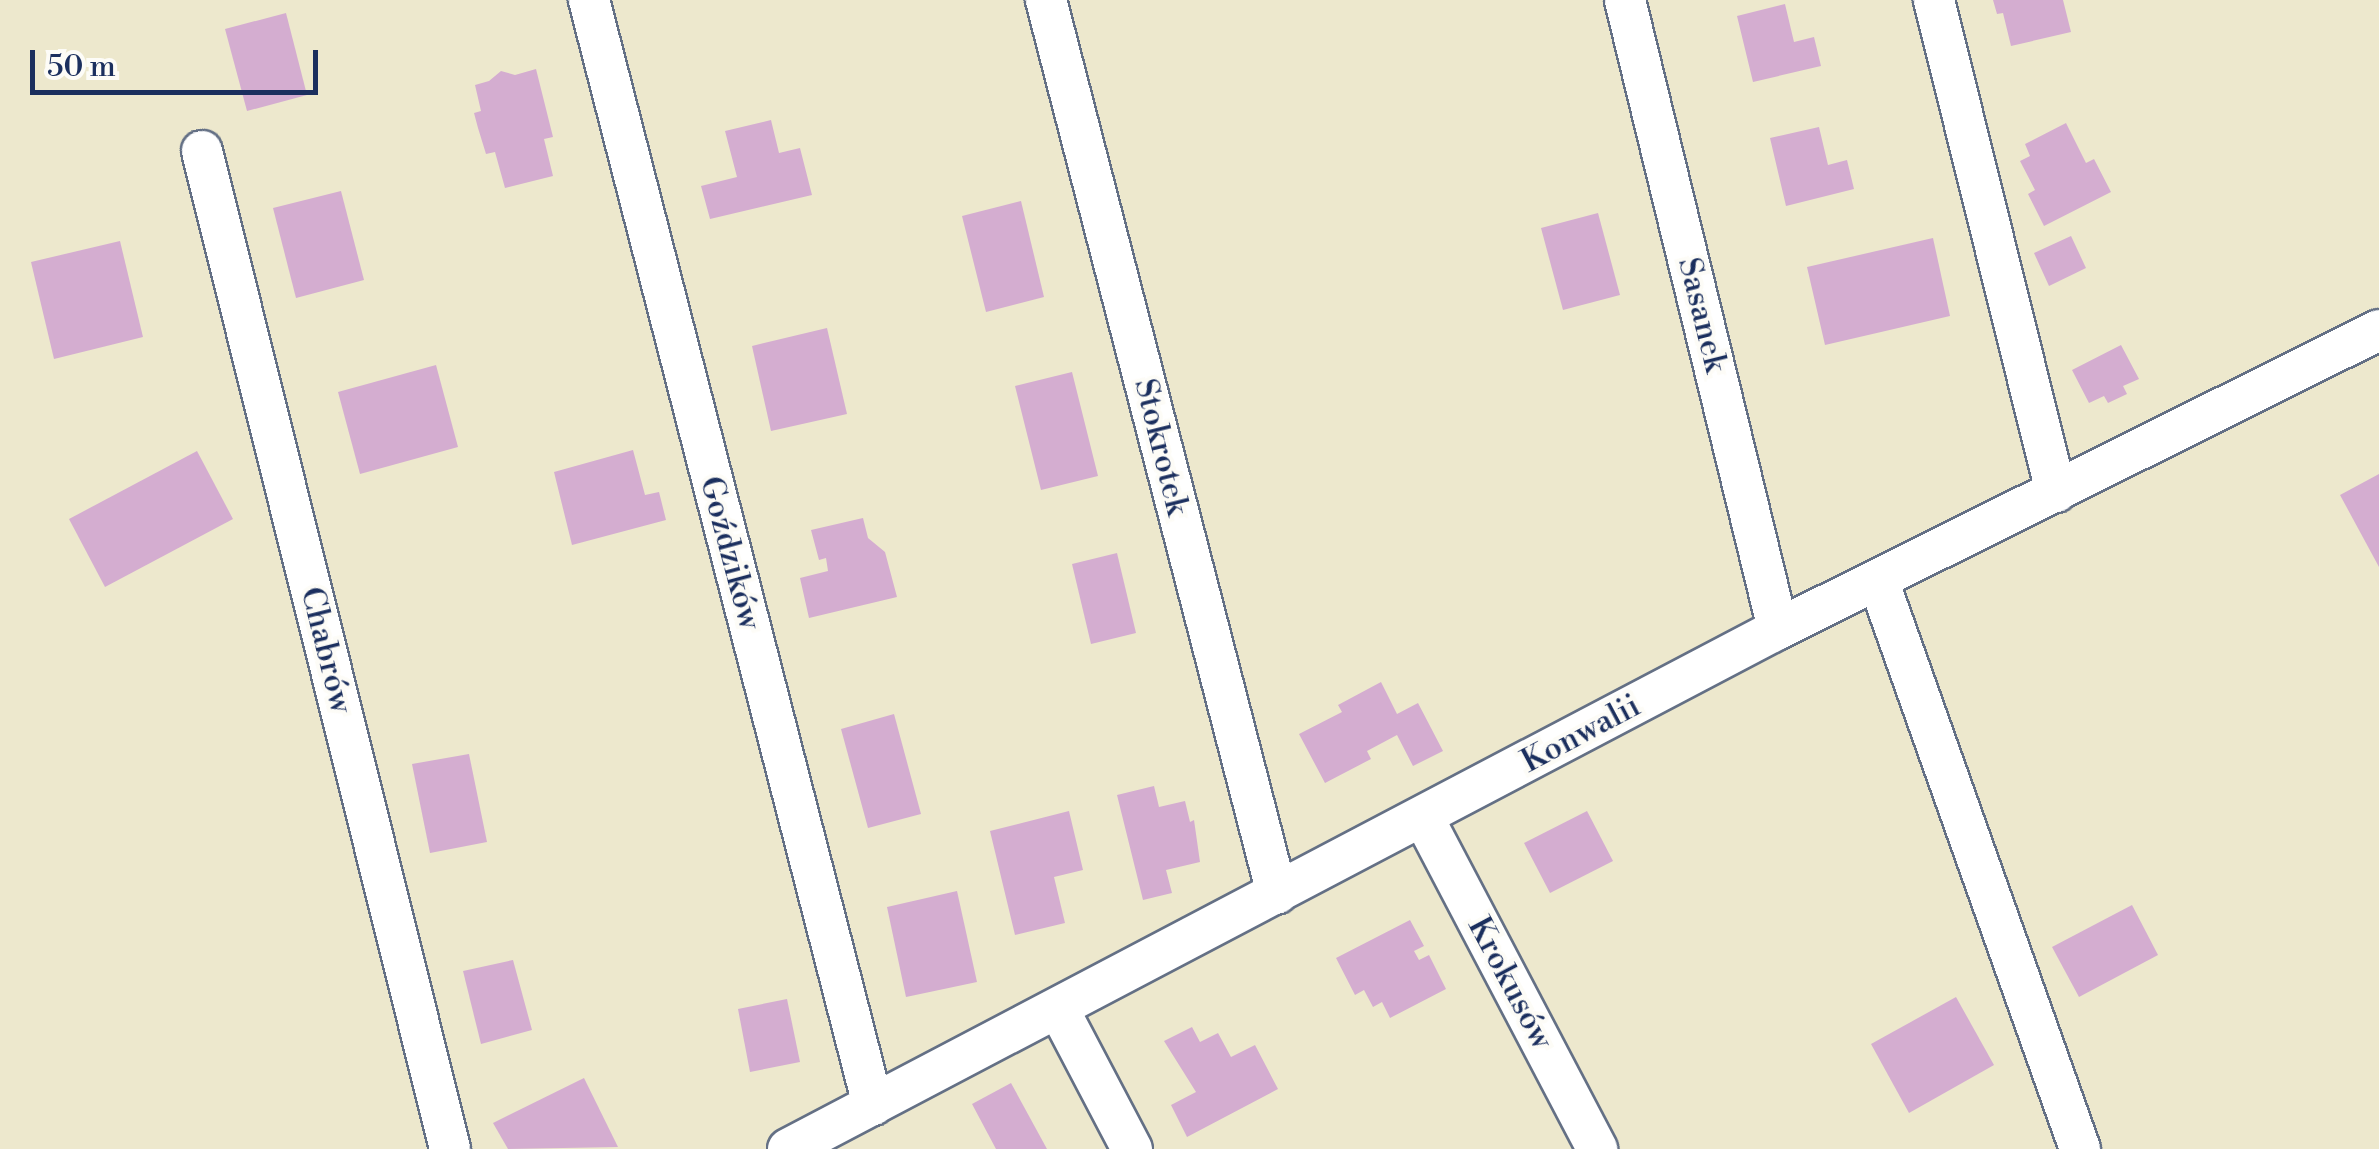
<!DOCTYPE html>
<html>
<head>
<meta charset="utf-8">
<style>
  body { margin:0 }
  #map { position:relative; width:2379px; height:1149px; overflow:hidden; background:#ede8cd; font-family:"Libre Bodoni",serif }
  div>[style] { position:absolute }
  .building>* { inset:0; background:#d4add0 }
  .roads { filter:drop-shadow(2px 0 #647085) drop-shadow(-2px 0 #647085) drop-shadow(0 2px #647085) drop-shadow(0 -2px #647085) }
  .minor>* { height:40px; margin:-20px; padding:0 20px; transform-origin:20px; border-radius:20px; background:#fff }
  span { translate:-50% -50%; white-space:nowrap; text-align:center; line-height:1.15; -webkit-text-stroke:8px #fdfcf7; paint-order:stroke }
  .street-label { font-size:32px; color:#1b2f5e }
  .scale { position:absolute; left:30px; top:50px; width:288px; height:45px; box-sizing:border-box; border:5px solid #1b2f5e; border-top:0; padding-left:12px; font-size:30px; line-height:35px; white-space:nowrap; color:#1b2f5e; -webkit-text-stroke:8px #fdfcf7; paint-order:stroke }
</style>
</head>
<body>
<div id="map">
  <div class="building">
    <i style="clip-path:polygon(1993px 0,2063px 0,2071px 32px,2011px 46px,2003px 13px,1997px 14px)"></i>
    <i style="clip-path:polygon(1785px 4px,1794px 42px,1814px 37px,1821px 66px,1753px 82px,1737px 16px)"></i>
    <i style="clip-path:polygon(286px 13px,307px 95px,247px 111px,225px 29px)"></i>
    <i style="clip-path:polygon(536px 69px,553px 137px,544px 139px,553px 176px,505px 188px,495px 152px,486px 154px,478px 128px,474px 113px,481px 111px,475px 85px,489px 81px,501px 71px,515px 75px)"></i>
    <i style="clip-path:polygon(771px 120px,779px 153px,800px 148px,812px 195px,710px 219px,701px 186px,737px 177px,725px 131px)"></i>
    <i style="clip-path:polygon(2066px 123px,2086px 163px,2094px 159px,2111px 192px,2044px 226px,2028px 194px,2035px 190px,2020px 161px,2030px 156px,2025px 144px)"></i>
    <i style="clip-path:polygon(1819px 127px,1828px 165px,1847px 160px,1854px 189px,1786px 206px,1770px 138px)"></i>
    <i style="clip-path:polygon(341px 191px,364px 280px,296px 298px,273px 208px)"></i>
    <i style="clip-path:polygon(1021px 201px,1044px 297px,986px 312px,962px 216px)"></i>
    <i style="clip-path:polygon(1598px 213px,1620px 295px,1563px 310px,1541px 228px)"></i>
    <i style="clip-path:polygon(2071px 236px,2086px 268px,2049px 286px,2034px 253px)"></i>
    <i style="clip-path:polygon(1933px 238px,1950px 316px,1825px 345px,1807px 267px)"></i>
    <i style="clip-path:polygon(120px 241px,143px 337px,54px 359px,31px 262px)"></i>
    <i style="clip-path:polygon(827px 328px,847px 414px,771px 431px,752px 346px)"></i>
    <i style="clip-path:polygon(2121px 345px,2139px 379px,2123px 386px,2127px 394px,2108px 403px,2104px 396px,2089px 403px,2072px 370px)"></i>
    <i style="clip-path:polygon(436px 365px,458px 447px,360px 474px,338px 392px)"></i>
    <i style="clip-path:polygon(1072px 372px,1098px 476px,1041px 490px,1015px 386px)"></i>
    <i style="clip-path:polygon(633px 450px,645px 495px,659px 492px,666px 520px,572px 545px,554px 472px)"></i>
    <i style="clip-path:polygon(197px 451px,233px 519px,105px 587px,69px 519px)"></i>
    <i style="clip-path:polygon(2379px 474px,2379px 567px,2340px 495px)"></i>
    <i style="clip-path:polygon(863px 518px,868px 538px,885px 552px,897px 597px,809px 618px,800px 578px,828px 571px,826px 558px,819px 560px,811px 530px)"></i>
    <i style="clip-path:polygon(1117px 553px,1136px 633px,1091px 644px,1072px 564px)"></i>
    <i style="clip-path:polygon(1381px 682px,1397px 714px,1418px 703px,1443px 751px,1413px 766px,1397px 735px,1367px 751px,1371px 759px,1325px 783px,1299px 734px,1342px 712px,1338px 705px)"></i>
    <i style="clip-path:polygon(894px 714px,921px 814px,868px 828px,841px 729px)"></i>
    <i style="clip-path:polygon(469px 754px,487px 842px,430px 853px,412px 764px)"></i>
    <i style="clip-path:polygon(1154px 786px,1159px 807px,1185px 801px,1190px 822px,1194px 820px,1200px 862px,1166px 870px,1172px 893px,1143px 900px,1117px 795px)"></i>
    <i style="clip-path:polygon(1069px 811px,1083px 870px,1054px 877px,1065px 923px,1015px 935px,990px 831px)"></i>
    <i style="clip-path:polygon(1587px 811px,1613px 861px,1550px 893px,1524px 843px)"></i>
    <i style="clip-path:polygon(957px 891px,977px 982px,906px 997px,887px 907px)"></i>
    <i style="clip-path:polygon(2132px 905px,2158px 955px,2079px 997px,2052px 947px)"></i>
    <i style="clip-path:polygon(1410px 920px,1424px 946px,1414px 951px,1419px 960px,1429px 955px,1446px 989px,1390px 1018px,1382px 1002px,1373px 1007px,1364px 990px,1355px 995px,1336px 958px)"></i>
    <i style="clip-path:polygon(513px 960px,532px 1030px,481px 1044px,463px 971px)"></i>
    <i style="clip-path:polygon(1956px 997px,1994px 1065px,1909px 1113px,1871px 1044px)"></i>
    <i style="clip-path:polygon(787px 999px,800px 1062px,750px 1072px,738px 1009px)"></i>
    <i style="clip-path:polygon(1192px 1027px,1200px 1042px,1218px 1033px,1231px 1057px,1255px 1045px,1278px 1089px,1187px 1137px,1171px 1105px,1196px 1092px,1164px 1041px)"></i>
    <i style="clip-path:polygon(584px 1078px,618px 1147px,508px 1149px,493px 1123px)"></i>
    <i style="clip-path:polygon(1011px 1083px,1047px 1149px,996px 1149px,972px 1104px)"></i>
  </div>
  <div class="roads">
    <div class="minor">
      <i style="left:589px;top:0;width:1141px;rotate:75.59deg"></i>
      <i style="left:1046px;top:0;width:923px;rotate:75.51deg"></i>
      <i style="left:1625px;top:0;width:647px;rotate:76.33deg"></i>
      <i style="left:1934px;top:0;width:507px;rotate:76.07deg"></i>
      <i style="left:202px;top:151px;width:1028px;rotate:76.04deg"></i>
      <i style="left:1878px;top:580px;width:604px;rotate:70.45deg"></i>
      <i style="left:1423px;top:817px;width:375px;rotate:62.3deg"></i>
      <i style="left:1059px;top:1010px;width:157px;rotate:62.3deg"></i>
      <i style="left:788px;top:1149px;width:1118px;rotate:-27.71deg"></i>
      <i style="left:1778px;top:629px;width:671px;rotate:-26.45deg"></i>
    </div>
  </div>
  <div class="street-label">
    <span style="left:1702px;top:315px;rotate:76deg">Sasanek</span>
    <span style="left:1161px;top:447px;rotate:76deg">Stokrotek</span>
    <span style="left:730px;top:553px;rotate:75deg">Goździków</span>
    <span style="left:326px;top:650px;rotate:76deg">Chabrów</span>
    <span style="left:1581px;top:734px;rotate:-28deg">Konwalii</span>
    <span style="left:1510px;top:983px;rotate:62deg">Krokusów</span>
  </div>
  <div class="scale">50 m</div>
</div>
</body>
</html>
